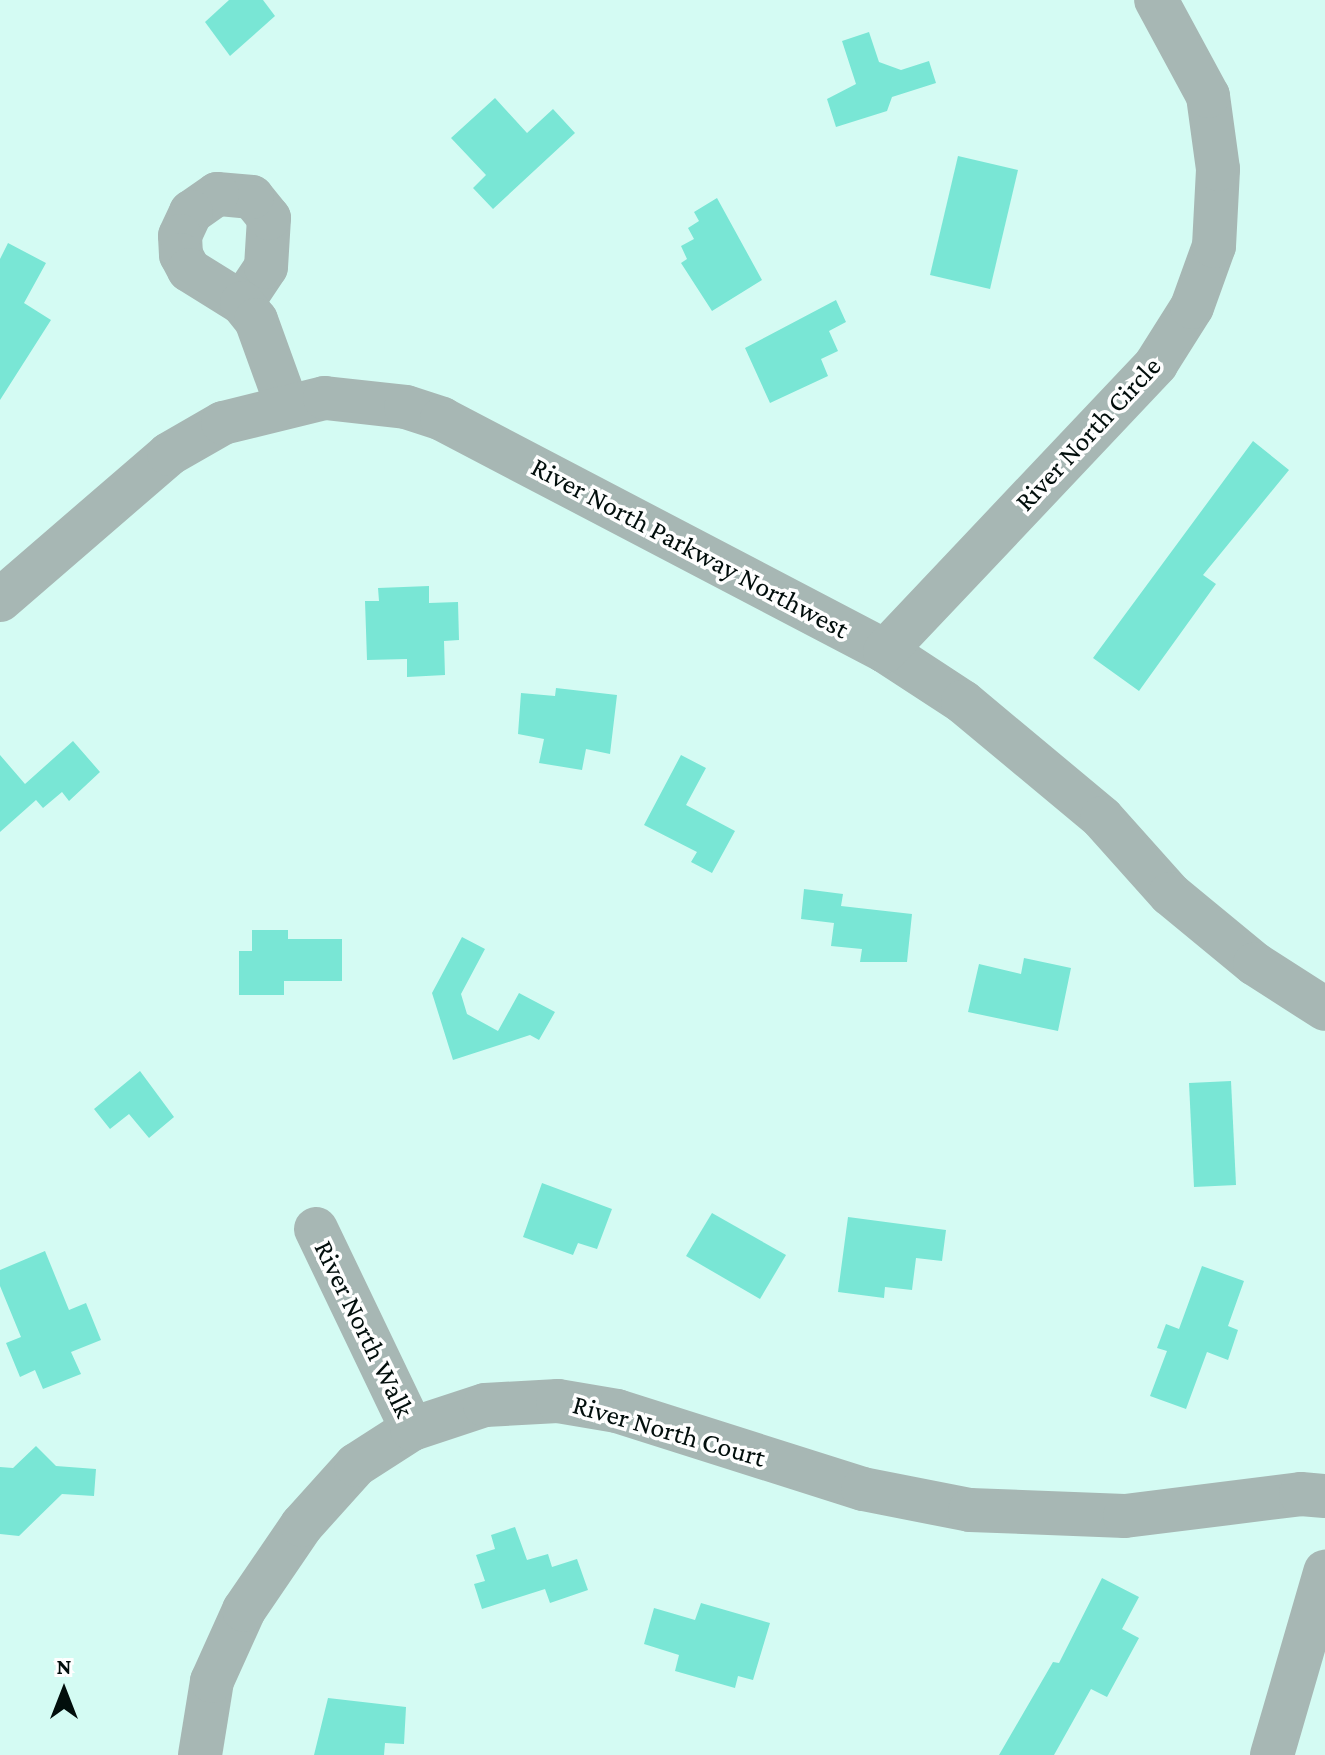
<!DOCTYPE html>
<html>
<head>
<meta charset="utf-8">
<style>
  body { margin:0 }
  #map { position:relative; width:1325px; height:1755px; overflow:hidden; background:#d4fbf3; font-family:"Crimson Pro",serif }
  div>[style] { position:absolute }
  .building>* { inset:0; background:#79e6d5 }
  .minor>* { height:44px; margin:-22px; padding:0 22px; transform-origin:22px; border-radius:22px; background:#a7b7b4 }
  span { translate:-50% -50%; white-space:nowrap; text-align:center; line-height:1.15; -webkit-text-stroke:7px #fefefe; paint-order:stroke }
  .street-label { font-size:28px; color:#020e0c }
  .north { position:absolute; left:24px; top:1651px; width:80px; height:80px; -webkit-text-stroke:6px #fefefe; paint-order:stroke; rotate:0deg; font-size:22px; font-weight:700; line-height:32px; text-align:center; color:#020e0c }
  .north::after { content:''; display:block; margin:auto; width:28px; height:36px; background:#020e0c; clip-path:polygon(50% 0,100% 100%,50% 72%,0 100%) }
</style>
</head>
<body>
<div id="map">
  <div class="building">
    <i style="clip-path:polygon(229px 0,263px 0,275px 16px,230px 56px,205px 22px)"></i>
    <i style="clip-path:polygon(869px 32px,879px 62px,901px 70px,929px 61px,936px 83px,892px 97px,887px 111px,836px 127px,827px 99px,856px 84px,842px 41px)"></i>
    <i style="clip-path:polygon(495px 98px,527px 133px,553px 109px,575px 133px,493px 209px,473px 188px,486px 175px,451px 138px)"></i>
    <i style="clip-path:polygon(958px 156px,1018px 170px,990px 289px,930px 275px)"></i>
    <i style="clip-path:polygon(717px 198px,762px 280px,712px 311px,681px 263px,687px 259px,681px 246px,694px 239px,688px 228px,699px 221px,694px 212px)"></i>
    <i style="clip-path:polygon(8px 243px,46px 263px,24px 303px,51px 320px,0 400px,0 259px)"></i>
    <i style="clip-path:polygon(836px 300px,846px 322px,829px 331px,838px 351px,821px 359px,828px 376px,770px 403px,745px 348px)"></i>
    <i style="clip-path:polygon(1253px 441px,1289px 470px,1203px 575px,1216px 584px,1139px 691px,1093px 658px)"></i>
    <i style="clip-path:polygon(429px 586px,429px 603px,458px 602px,459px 640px,444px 641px,445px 675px,407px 677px,407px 659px,367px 660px,365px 601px,379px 601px,378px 588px)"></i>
    <i style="clip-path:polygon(556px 688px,617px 695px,610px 754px,586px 749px,582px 770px,539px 763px,544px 739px,518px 734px,521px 693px,555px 696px)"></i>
    <i style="clip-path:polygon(73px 741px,100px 772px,69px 801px,62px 792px,43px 808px,36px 800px,0 832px,0 755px,25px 784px)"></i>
    <i style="clip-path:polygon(681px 755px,706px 768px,686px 805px,735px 831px,712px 873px,691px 862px,697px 852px,644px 825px)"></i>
    <i style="clip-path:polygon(804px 889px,843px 894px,841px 906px,912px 914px,907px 962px,860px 962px,862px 949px,831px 946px,834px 923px,801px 919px)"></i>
    <i style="clip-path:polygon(252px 930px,288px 930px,288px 939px,342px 939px,342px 981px,284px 981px,284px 995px,239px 995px,239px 951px,252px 951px)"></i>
    <i style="clip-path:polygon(462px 937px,485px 949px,461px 994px,467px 1014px,498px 1031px,519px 993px,555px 1012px,539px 1040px,530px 1035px,453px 1060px,432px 993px)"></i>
    <i style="clip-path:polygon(1024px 958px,1071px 968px,1058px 1031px,968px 1012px,979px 964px,1021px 974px)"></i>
    <i style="clip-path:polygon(140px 1071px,174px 1117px,149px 1138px,129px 1114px,110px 1129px,94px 1109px)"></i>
    <i style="clip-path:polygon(1231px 1081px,1236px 1185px,1194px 1187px,1189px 1083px)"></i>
    <i style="clip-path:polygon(542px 1183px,612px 1209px,597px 1249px,578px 1243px,573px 1255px,523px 1237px)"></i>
    <i style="clip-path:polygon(712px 1213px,786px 1255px,760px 1299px,686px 1256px)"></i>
    <i style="clip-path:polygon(848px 1217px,946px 1230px,942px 1261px,916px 1258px,912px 1290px,885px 1287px,884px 1298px,838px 1292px)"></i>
    <i style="clip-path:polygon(45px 1251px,69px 1310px,86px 1303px,101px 1340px,71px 1352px,81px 1374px,43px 1389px,35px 1370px,20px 1377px,6px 1343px,21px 1337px,0 1286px,0 1270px)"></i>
    <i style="clip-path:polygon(1202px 1266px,1244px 1281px,1228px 1326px,1238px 1330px,1228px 1360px,1207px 1352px,1186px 1409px,1150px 1396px,1167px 1351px,1157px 1348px,1166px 1324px,1179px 1329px)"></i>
    <i style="clip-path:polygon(36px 1446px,56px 1466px,96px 1469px,94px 1496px,62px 1494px,19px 1536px,0 1534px,0 1467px,13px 1468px)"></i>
    <i style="clip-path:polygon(515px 1527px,527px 1560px,548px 1554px,552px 1567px,577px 1559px,588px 1590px,550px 1603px,545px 1589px,482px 1609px,474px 1584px,485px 1581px,476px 1555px,495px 1549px,491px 1535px)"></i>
    <i style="clip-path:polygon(1102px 1578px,1139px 1597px,1122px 1629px,1139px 1638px,1107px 1697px,1091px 1689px,1054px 1755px,999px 1755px,1053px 1662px,1059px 1663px)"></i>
    <i style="clip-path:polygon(701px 1603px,770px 1623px,753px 1680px,738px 1676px,735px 1688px,675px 1671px,679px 1655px,644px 1644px,654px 1608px,695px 1620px)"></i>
    <i style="clip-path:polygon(328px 1698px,406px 1707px,404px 1744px,385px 1743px,384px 1755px,314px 1755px)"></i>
  </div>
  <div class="minor">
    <i style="left:242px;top:303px;width:43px;rotate:-56.3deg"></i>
    <i style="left:266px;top:267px;width:49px;rotate:-86.5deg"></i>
    <i style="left:269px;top:218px;width:27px;rotate:-129deg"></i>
    <i style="left:252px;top:197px;width:35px;rotate:-175deg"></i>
    <i style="left:217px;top:194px;width:32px;rotate:145deg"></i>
    <i style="left:191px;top:212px;width:26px;rotate:115deg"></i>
    <i style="left:180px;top:236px;width:19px;rotate:87deg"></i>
    <i style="left:181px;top:255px;width:17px;rotate:62deg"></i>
    <i style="left:189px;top:270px;width:62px;rotate:31.9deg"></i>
    <i style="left:242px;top:303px;width:22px;rotate:51deg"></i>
    <i style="left:256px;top:320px;width:88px;rotate:70.1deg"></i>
    <i style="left:0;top:600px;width:223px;rotate:-40.8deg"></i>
    <i style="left:169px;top:454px;width:62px;rotate:-29.9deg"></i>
    <i style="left:223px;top:423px;width:105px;rotate:-13.8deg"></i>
    <i style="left:325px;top:398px;width:81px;rotate:6.3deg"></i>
    <i style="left:406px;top:407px;width:38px;rotate:18deg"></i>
    <i style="left:442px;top:419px;width:500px;rotate:27.64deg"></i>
    <i style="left:885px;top:651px;width:93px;rotate:33.2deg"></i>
    <i style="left:963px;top:702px;width:181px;rotate:39.8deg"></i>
    <i style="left:1102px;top:818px;width:102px;rotate:48.2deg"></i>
    <i style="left:1170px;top:894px;width:110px;rotate:39.5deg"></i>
    <i style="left:1255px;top:964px;width:83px;rotate:32.7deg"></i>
    <i style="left:885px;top:651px;width:395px;rotate:-46.6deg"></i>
    <i style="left:1156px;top:364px;width:67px;rotate:-57.7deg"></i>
    <i style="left:1192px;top:307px;width:65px;rotate:-70.2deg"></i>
    <i style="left:1214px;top:246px;width:77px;rotate:-87deg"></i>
    <i style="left:1218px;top:169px;width:74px;rotate:-97.8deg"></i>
    <i style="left:1208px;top:96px;width:109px;rotate:-118.4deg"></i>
    <i style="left:316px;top:1229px;width:222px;rotate:64.4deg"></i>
    <i style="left:200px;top:1755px;width:75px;rotate:-80.8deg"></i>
    <i style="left:212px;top:1681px;width:78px;rotate:-65.7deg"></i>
    <i style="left:244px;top:1610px;width:103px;rotate:-55.7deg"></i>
    <i style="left:302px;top:1525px;width:81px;rotate:-48deg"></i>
    <i style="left:356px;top:1465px;width:67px;rotate:-32.7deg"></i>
    <i style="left:412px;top:1429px;width:77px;rotate:-18.2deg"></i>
    <i style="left:485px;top:1405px;width:73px;rotate:-3.1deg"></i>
    <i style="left:558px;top:1401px;width:60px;rotate:9.6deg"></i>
    <i style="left:617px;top:1411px;width:258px;rotate:17.6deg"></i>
    <i style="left:863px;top:1489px;width:109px;rotate:11.1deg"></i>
    <i style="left:970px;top:1510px;width:155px;rotate:2.2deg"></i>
    <i style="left:1125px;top:1516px;width:177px;rotate:-7.1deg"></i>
    <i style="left:1301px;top:1494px;width:24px;rotate:5deg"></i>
    <i style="left:1272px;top:1755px;width:191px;rotate:-73.8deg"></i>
  </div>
  <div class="street-label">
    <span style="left:1088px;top:434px;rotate:-47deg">River North Circle</span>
    <span style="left:690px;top:548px;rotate:28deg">River North Parkway Northwest</span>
    <span style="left:364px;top:1329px;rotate:64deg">River North Walk</span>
    <span style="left:669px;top:1431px;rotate:16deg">River North Court</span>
  </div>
  <div class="north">N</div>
</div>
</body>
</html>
